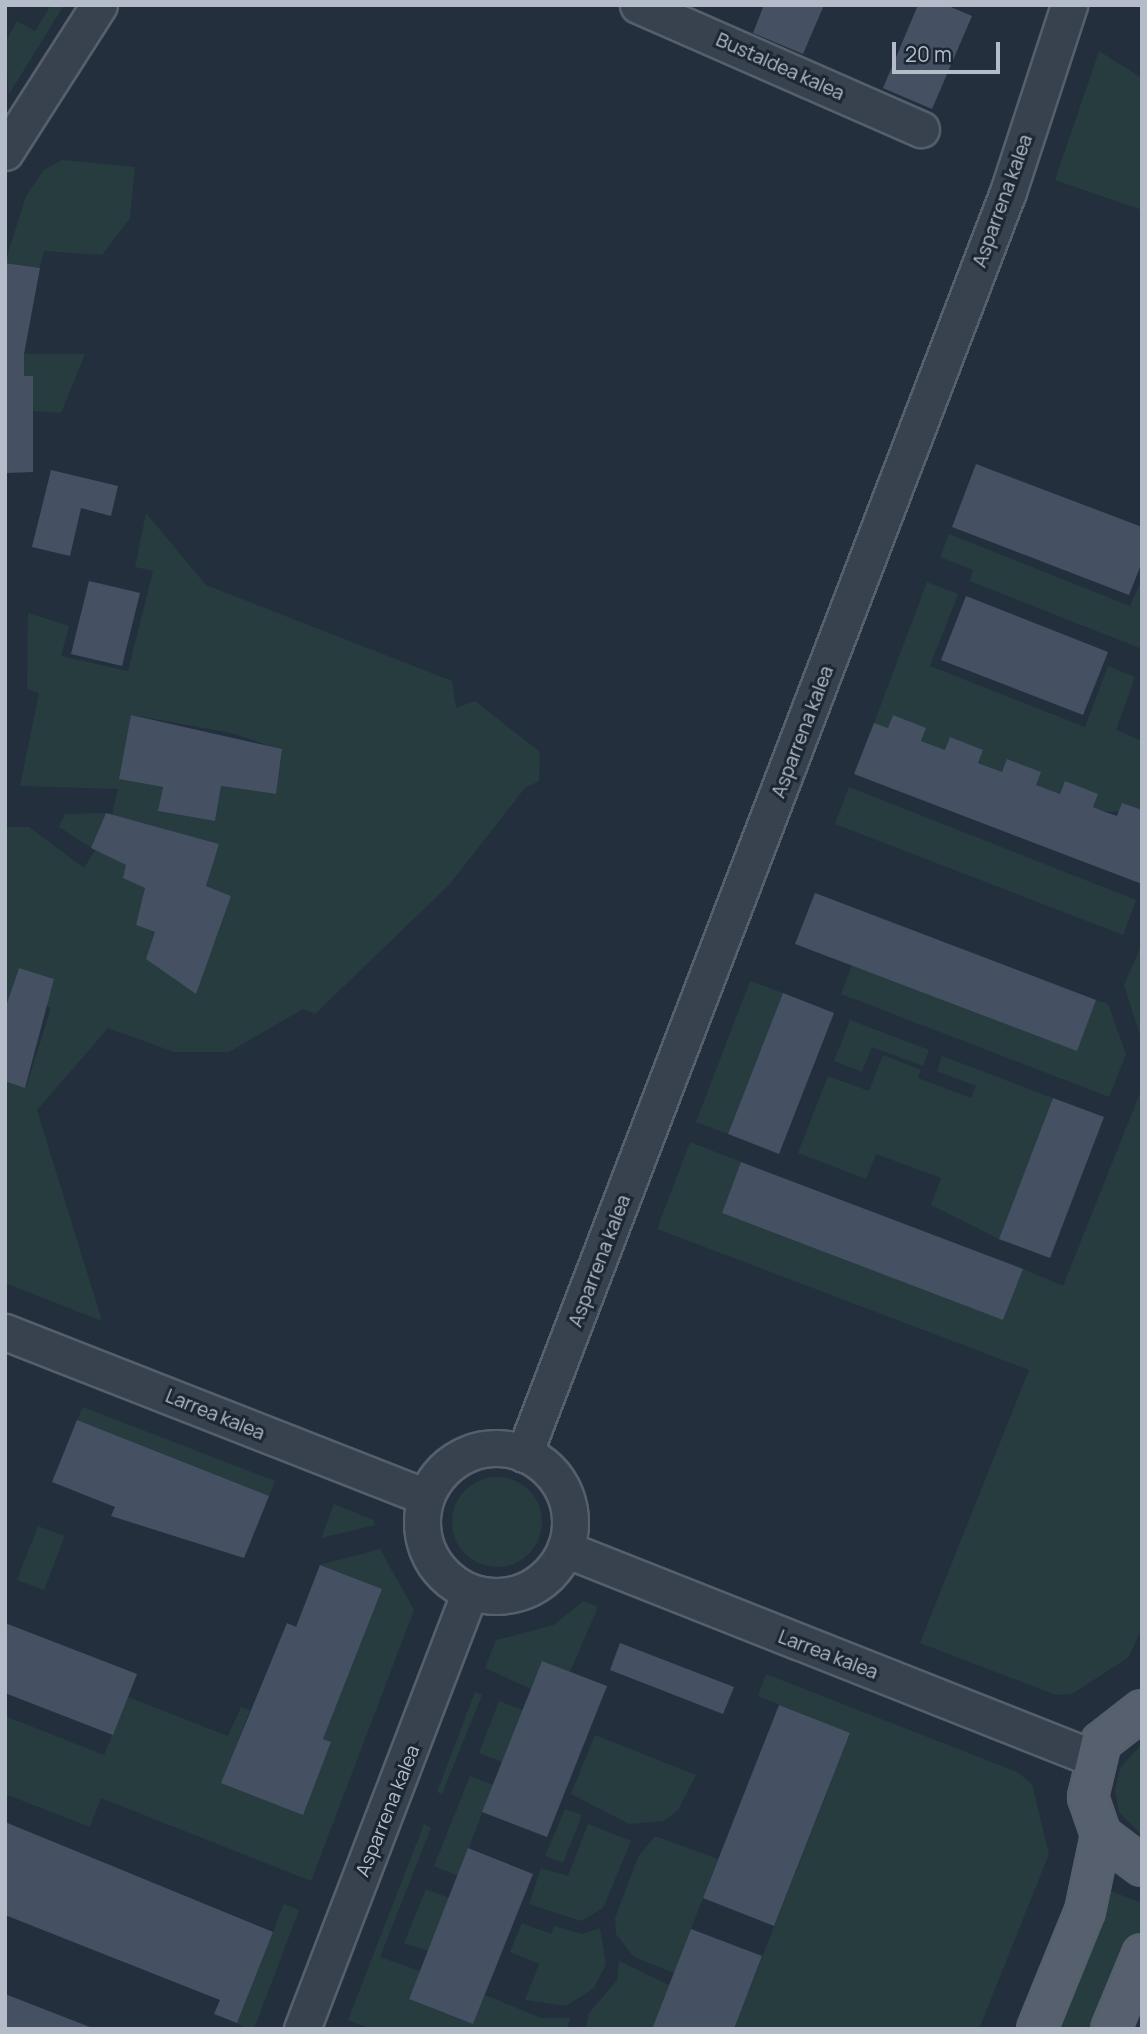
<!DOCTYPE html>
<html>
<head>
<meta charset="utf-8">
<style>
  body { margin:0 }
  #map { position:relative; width:1147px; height:2034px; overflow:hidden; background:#242f3e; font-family:Manrope,sans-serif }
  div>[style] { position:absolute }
  .green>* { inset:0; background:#263c3f }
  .round { border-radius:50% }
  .building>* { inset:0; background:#455162 }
  .roads { filter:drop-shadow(2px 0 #565f6c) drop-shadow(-2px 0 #565f6c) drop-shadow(0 2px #565f6c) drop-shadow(0 -2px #565f6c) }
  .minor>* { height:35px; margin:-17.5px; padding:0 17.5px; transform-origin:17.5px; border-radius:17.5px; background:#38414e }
  .minor>.ring { margin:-17.5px; padding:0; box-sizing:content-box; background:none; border:35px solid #38414e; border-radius:50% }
  .major>* { height:38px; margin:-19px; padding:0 19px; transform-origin:19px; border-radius:19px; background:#56606e }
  span { translate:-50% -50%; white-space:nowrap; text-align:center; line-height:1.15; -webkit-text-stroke:6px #1d2633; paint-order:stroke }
  .street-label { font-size:19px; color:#b4bcc9 }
  .frame { position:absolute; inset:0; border:7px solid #b4bcc9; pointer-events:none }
  .scale { position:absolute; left:892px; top:42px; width:108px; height:32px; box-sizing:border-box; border:4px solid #b4bcc9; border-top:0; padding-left:9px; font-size:21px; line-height:24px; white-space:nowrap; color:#b4bcc9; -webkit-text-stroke:5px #1d2633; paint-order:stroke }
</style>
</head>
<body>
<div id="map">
  <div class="green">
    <i style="clip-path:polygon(51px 5px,64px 5px,9px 94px,5px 43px,17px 21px,35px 31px)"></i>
    <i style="clip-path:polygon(1099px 51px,1142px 78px,1142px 210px,1055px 180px)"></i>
    <i style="clip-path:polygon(62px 160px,135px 167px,130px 218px,102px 255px,44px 251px,40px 268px,5px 263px,26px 196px,44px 170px)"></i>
    <i style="clip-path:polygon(24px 354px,85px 354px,61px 413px,33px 411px,33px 377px,24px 376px)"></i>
    <i style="clip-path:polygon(evenodd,146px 513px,206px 585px,452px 681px,456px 708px,475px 701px,540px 752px,539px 781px,525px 788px,449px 885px,315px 1014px,303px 1009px,229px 1052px,174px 1052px,108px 1028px,37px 1110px,102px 1321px,5px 1283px,5px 1081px,26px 1087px,51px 1008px,45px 1005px,54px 979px,19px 968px,5px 1009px,5px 837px,8px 827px,29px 827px,84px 868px,95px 850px,126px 865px,124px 878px,145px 888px,136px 925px,155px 932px,147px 959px,196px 993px,231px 896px,206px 886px,219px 844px,112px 815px,118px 789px,20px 786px,39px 693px,27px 689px,28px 613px,69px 626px,61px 656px,128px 671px,153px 571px,135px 567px,146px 513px,132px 715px,231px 733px,282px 750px,276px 794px,221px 786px,215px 821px,159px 811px,163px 787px,120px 779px,132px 715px)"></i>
    <i style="clip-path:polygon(949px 534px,1130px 606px,1142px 579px,1142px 649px,970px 581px,973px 570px,940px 557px)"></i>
    <i style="clip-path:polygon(927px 582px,958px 594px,930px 666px,1085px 727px,1108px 666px,1135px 677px,1116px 730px,1142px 741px,1142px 810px,1105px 812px,1093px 807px,1097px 794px,1065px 781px,1060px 794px,1036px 785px,1040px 772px,1008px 759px,1002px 772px,921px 741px,925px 728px,893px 715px,888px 728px,874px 723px)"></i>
    <i style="clip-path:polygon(849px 787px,1136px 900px,1123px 935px,835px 824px)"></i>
    <i style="clip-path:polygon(106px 813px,91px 848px,59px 827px,65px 814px)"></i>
    <i style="clip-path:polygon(1142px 944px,1142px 1041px,1124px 985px)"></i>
    <i style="clip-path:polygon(852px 965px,1077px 1050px,1096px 1000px,1108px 1004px,1126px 1054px,1109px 1097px,841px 994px)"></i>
    <i style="clip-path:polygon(750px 981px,783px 993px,728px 1134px,696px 1122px)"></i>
    <i style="clip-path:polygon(850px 1020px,929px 1050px,923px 1066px,872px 1047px,862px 1072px,834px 1061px)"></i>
    <i style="clip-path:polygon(883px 1055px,921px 1070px,918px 1078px,971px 1098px,976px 1086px,937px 1071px,942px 1056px,1053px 1098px,999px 1239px,931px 1205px,941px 1178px,876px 1154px,866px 1179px,798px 1153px,828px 1076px,869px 1091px)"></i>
    <i style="clip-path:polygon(1142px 1088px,1142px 1627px,1129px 1657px,1072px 1694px,1056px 1695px,920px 1643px,1029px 1370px,657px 1229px,690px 1142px,741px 1162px,722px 1213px,1003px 1320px,1023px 1269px,1063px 1286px)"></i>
    <i style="clip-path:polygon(83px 1407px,275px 1481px,269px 1496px,77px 1420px)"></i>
    <i class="round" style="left:452px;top:1477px;width:90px;height:90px"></i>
    <i style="clip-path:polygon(334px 1504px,373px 1520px,375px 1525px,321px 1538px)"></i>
    <i style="clip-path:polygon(38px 1526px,65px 1536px,44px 1590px,17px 1580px)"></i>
    <i style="clip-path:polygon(380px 1549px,414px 1610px,311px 1881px,101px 1798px,90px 1827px,5px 1794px,5px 1716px,104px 1755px,128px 1697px,228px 1736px,241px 1707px,250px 1710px,222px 1783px,302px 1814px,331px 1743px,323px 1739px,381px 1589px,320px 1565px)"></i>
    <i style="clip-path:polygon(583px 1601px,598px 1607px,570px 1672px,542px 1661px,531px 1689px,485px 1668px,496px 1640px,554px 1625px)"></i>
    <i style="clip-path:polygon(766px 1674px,1017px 1772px,1032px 1784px,1049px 1854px,979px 2029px,734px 2029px,850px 1734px,758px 1696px)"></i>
    <i style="clip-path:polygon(475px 1692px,482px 1695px,442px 1794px,437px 1792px)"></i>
    <i style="clip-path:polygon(499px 1701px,523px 1710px,502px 1762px,479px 1753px)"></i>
    <i style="clip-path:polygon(595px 1735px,696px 1775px,678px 1810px,664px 1821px,629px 1824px,571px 1794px)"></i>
    <i style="clip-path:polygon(1142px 1744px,1142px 1836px,1119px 1812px,1115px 1790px,1120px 1768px)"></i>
    <i style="clip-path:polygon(470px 1776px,493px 1785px,458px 1876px,434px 1866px)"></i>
    <i style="clip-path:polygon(565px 1809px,582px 1815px,563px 1863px,545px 1856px)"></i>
    <i style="clip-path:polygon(424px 1824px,431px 1828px,380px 1957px,420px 1971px,409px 1999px,473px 2024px,485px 1995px,541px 2018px,570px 2018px,567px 2029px,372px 2029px,348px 2020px)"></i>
    <i style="clip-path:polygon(588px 1824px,631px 1841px,603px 1908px,581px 1921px,529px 1904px,541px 1868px,568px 1876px)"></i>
    <i style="clip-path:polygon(655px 1836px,718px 1859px,674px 1973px,634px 1957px,616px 1934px,615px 1918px,638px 1857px)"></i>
    <i style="clip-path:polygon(426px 1889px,449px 1898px,428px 1951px,404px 1943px)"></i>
    <i style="clip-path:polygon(1105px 1889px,1142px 1903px,1142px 1926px,1100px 2029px,1048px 2029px)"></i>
    <i style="clip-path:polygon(284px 1904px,299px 1910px,254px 2029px,247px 2029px,237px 2023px)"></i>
    <i style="clip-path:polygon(522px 1923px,551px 1934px,554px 1926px,582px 1934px,600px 1928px,606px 1964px,594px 1988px,566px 2006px,525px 2000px,539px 1964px,510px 1952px)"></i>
    <i style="clip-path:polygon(619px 1961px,669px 1985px,652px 2029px,585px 2029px,589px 2013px,617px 1980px)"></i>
  </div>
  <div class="building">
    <i style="clip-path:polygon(764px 5px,824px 5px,803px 54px,753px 33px)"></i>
    <i style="clip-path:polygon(918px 5px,946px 5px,972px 16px,932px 109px,883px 88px)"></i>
    <i style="clip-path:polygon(5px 263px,40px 268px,24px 354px,24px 376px,33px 376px,33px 472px,5px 473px)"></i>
    <i style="clip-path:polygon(976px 464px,1142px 527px,1142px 562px,1129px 595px,952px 527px)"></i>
    <i style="clip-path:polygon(51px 470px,118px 486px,111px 516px,81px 508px,70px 556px,32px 547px)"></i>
    <i style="clip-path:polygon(89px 581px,140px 593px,122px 666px,71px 654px)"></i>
    <i style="clip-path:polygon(966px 596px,1108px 652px,1083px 715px,941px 660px)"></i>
    <i style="clip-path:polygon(131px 715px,282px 749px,276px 794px,221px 786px,215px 821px,158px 811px,163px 787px,119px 779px)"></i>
    <i style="clip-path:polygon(893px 715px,926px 728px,921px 741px,945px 750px,950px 737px,983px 750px,978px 763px,1002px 772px,1007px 759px,1041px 772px,1036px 785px,1060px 794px,1065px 781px,1098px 794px,1093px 807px,1105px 812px,1117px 816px,1122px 803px,1142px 810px,1142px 884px,854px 774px,874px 723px,888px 728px)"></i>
    <i style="clip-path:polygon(106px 813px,219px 844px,206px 886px,231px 896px,196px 994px,146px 959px,155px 932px,136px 925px,145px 888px,123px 878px,126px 865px,91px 848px)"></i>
    <i style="clip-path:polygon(815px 893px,1096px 1000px,1077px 1051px,795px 944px)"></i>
    <i style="clip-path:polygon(19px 968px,54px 979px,25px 1088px,5px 1081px,5px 1009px)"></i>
    <i style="clip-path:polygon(783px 993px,834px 1013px,779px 1154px,728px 1134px)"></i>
    <i style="clip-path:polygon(1053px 1098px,1104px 1117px,1050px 1258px,999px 1239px)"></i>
    <i style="clip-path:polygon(741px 1162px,1023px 1269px,1003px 1320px,722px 1213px)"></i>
    <i style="clip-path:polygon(77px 1420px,269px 1496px,244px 1558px,111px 1516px,115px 1507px,52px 1482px)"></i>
    <i style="clip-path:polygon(320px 1565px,382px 1589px,323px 1739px,331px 1742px,303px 1815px,221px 1783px,287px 1623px,296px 1627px)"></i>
    <i style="clip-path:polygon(5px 1623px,137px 1674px,113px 1735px,5px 1693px)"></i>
    <i style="clip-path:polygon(620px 1643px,734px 1687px,723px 1714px,610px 1670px)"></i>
    <i style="clip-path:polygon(542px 1661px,607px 1686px,547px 1837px,482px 1812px)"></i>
    <i style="clip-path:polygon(779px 1705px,850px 1733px,774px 1926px,703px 1898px)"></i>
    <i style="clip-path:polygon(5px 1822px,273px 1932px,237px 2023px,214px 2014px,220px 2000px,5px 1915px)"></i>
    <i style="clip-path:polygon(468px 1848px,533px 1874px,473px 2024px,409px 1999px)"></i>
    <i style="clip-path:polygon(691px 1929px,762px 1956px,734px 2029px,652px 2029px)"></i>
    <i style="clip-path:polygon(5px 1994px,95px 2029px,5px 2029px)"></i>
  </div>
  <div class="roads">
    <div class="minor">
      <i style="left:638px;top:5px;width:309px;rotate:23.7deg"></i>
      <i style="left:5px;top:152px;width:174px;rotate:-57.4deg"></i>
      <i style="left:5px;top:1332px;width:451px;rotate:21.4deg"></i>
      <i class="ring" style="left:422px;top:1448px;width:113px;height:113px"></i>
      <i style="left:524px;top:1454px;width:1352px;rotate:-69.02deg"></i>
      <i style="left:1008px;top:192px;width:197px;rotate:-71.9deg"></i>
      <i style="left:565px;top:1549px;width:568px;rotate:21.6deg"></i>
      <i style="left:302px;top:2029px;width:468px;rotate:-69deg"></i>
    </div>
    <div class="major">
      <i style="left:1142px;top:1710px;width:52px;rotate:142deg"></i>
      <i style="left:1101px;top:1742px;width:57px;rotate:103.3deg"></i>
      <i style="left:1088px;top:1797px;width:40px;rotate:71.1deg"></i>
      <i style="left:1101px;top:1835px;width:51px;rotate:37.1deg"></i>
      <i style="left:1037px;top:2029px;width:127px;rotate:-67.9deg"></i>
      <i style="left:1085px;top:1911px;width:78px;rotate:-78.1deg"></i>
      <i style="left:1111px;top:2029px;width:81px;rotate:-67.5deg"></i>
    </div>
  </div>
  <div class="street-label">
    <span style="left:780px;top:67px;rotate:24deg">Bustaldea kalea</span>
    <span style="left:1003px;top:201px;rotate:-70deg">Asparrena kalea</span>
    <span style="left:803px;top:732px;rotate:-69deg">Asparrena kalea</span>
    <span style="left:600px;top:1261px;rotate:-69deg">Asparrena kalea</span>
    <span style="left:215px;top:1415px;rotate:22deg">Larrea kalea</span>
    <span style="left:828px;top:1655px;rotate:21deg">Larrea kalea</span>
    <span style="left:388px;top:1811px;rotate:-68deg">Asparrena kalea</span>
  </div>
  <div class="frame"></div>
  <div class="scale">20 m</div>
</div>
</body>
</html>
